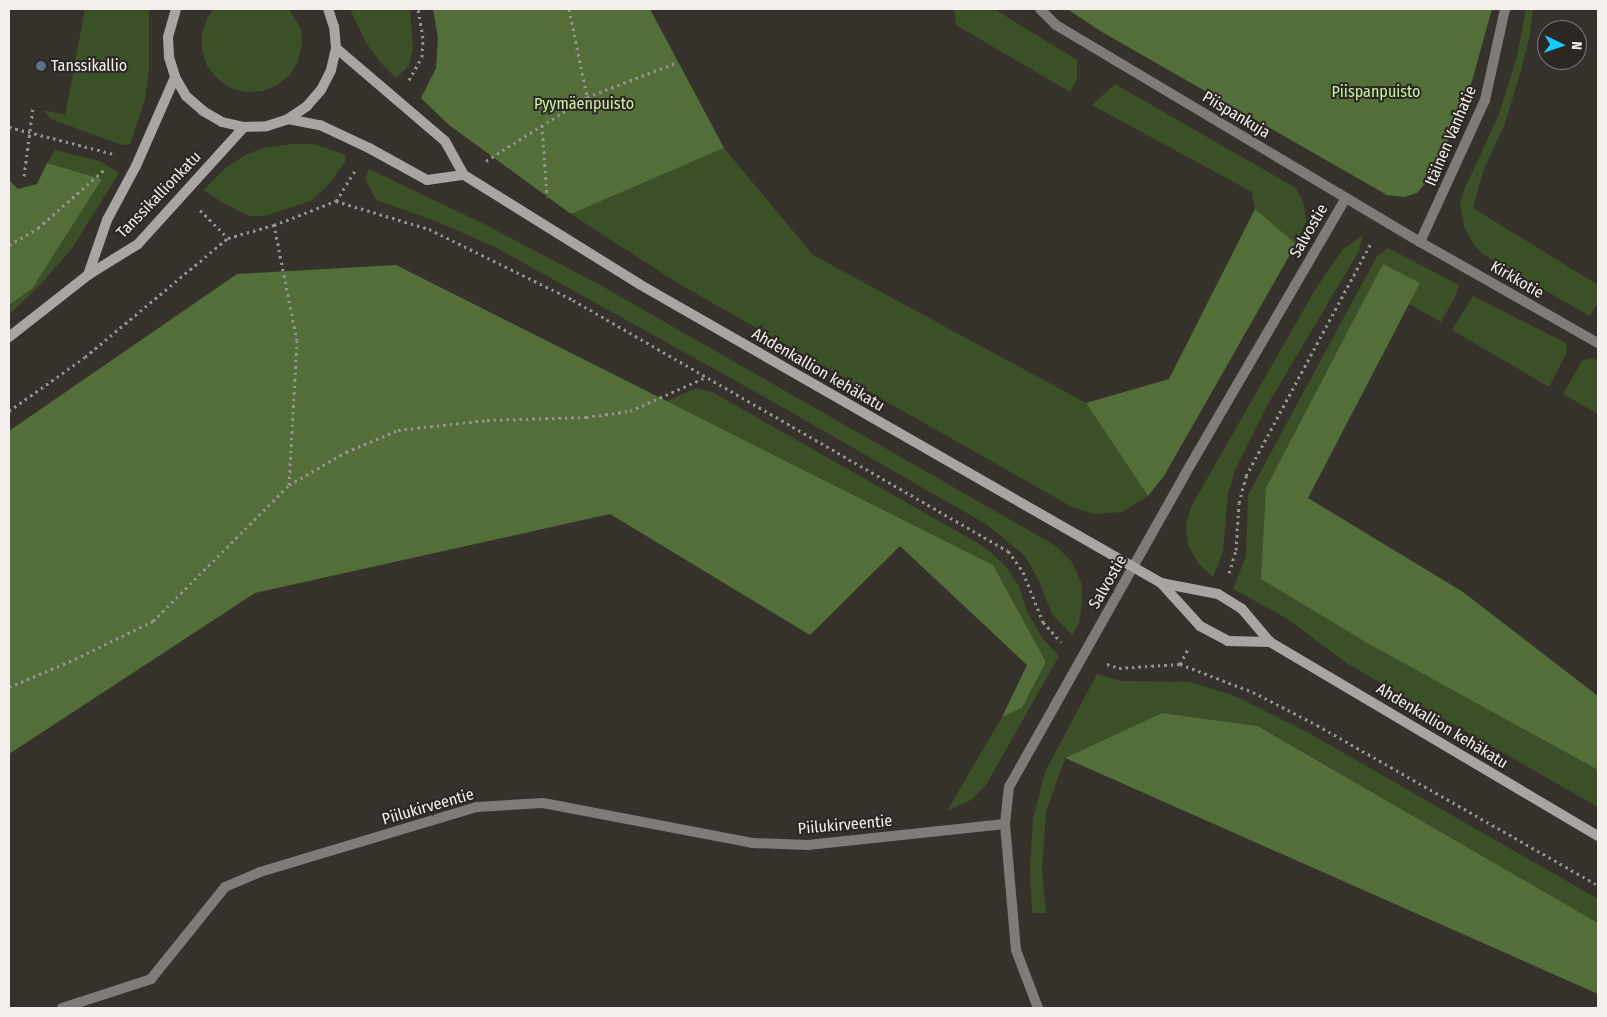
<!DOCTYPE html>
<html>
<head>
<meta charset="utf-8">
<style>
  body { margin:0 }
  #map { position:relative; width:1607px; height:1017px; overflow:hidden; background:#35312b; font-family:"Fira Sans Condensed",sans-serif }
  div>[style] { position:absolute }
  .green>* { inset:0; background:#3c5027 }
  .forest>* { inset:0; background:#536e38 }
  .path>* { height:3px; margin-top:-1.5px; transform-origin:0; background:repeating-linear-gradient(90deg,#97938f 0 2.5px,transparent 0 6.5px) }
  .street>* { height:10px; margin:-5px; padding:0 5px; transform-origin:5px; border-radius:5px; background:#7e7b79 }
  .secondary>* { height:10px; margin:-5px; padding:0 5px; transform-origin:5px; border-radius:5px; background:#aaa4a2 }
  .dots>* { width:14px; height:14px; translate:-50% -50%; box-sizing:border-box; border:2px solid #2b2722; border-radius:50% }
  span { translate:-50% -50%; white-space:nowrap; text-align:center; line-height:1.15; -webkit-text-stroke:4px #2b2722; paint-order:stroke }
  .poi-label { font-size:16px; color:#f3efec }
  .left { translate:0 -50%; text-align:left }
  .park-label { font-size:16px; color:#c9f3a1 }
  .street-label { font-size:16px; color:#f3efec }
  .frame { position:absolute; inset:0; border:10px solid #f3efec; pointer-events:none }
  .north { position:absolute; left:1537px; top:20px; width:50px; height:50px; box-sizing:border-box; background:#2b2722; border:1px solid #7b7773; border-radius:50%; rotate:93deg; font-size:14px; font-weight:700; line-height:20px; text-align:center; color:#f3efec }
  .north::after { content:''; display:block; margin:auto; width:18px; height:22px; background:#18cafc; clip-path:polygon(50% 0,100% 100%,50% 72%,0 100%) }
</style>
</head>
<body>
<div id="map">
  <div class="green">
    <i style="clip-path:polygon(85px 9px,149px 9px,149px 71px,145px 99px,130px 144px,122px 145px,51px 119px,43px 110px,65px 115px)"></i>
    <i style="clip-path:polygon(214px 9px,289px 9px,301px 29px,302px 45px,298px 61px,290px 75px,277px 85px,263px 91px,246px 92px,230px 88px,217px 78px,207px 66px,202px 50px,202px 34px,207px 18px)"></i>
    <i style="clip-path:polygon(350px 9px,410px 9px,413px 49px,409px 66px,396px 78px,382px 64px,366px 43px)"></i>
    <i style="clip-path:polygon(954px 9px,994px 9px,1077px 60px,1077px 79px,1070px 92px,956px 25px)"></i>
    <i style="clip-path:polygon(1526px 9px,1533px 9px,1530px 35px,1520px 74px,1504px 126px,1484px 169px,1473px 208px,1598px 285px,1598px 302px,1590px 316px,1484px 255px,1473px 244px,1464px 226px,1460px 204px,1465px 188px,1499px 114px,1517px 56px)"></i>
    <i style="clip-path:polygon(1115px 84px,1296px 188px,1304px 203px,1306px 221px,1296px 244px,1255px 209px,1252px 192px,1092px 105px)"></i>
    <i style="clip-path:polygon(293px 144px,314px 144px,346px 155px,345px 162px,331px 182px,311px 201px,264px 216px,249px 216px,223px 203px,204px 190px,223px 170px,245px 155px,263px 148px)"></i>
    <i style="clip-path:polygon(724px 148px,813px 255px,1086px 403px,1148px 496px,1122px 512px,1094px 514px,1072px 507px,679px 284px,571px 214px)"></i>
    <i style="clip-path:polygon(55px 150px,100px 161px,119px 173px,73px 247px,41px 284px,9px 315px,9px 305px,32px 289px,102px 179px,47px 163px)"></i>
    <i style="clip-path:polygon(369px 169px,484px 224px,602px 286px,1056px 546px,1072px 562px,1081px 582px,1082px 602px,1079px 624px,1072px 635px,1052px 614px,1039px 581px,1025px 556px,986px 524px,761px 395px,497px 248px,438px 222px,376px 200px,365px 178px)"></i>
    <i style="clip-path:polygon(1363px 235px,1359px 251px,1268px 404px,1235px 470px,1228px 494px,1223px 552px,1213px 577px,1198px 563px,1188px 545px,1186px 524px,1191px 507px,1315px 290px,1343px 249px)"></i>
    <i style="clip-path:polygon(1388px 248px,1459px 285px,1455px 297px,1441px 322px,1409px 304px,1419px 283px,1383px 264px,1261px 579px,1367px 643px,1598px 770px,1598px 807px,1348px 664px,1286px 618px,1233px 589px,1246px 556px,1248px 495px,1377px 256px)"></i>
    <i style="clip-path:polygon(1473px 296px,1566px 343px,1567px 352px,1549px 387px,1452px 330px)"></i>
    <i style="clip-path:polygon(1592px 358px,1598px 361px,1598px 414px,1563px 394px,1582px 361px)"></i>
    <i style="clip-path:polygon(696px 388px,712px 392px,983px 546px,1003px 563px,1019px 586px,1027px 611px,1043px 639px,1059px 656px,986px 785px,971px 800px,947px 811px,1002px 717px,1022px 708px,1046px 662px,993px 565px,667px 401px)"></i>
    <i style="clip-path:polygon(1097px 674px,1121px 681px,1191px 682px,1235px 696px,1309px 733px,1598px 899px,1598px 923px,1259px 726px,1162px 713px,1065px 758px,1046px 812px,1042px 871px,1046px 913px,1032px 913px,1030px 868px,1033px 819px,1045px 772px)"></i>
  </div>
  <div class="forest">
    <i style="clip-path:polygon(433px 9px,650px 9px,724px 148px,571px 214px,449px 125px,421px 98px,436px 68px,438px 38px)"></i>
    <i style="clip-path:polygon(1067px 9px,1492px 9px,1470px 88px,1434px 173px,1417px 193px,1404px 197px,1387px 195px,1102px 32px)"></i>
    <i style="clip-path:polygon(47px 163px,102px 179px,32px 289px,9px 305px,9px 180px,18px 189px,37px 184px)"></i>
    <i style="clip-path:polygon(1255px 209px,1296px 244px,1164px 476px,1148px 496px,1086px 403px,1169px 379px)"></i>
    <i style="clip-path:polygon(1383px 264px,1420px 283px,1308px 498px,1463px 592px,1598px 696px,1598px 770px,1367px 643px,1261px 579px,1266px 488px)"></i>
    <i style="clip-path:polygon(396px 265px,993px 565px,1046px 662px,1022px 708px,1002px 717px,1027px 665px,900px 546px,810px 635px,610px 514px,255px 593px,9px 754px,9px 431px,237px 274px)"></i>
    <i style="clip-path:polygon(1162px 713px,1258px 726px,1598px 923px,1598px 994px,1065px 758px)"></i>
  </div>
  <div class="path">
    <i style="left:569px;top:9px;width:89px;rotate:78.3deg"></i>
    <i style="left:409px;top:80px;width:26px;rotate:-61deg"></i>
    <i style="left:422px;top:57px;width:19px;rotate:-87deg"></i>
    <i style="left:423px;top:38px;width:29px;rotate:-100deg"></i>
    <i style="left:542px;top:125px;width:72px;rotate:86deg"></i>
    <i style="left:9px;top:127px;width:108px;rotate:14.4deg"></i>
    <i style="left:486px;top:161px;width:120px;rotate:-32.4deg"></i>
    <i style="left:587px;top:97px;width:97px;rotate:-21deg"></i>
    <i style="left:24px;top:176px;width:69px;rotate:-82.5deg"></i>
    <i style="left:336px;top:201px;width:97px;rotate:16.8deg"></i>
    <i style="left:429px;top:229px;width:161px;rotate:26.2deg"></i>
    <i style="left:573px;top:300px;width:502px;rotate:29.99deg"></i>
    <i style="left:1008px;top:551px;width:26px;rotate:54deg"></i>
    <i style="left:1023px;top:572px;width:54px;rotate:68.2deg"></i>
    <i style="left:1043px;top:622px;width:27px;rotate:48deg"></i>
    <i style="left:200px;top:210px;width:40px;rotate:45deg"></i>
    <i style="left:9px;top:245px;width:34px;rotate:-30deg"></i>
    <i style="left:38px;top:228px;width:88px;rotate:-41.3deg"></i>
    <i style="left:9px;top:411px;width:93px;rotate:-35.4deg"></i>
    <i style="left:85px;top:357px;width:186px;rotate:-39.8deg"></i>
    <i style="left:228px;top:238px;width:48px;rotate:-15.8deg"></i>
    <i style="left:274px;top:225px;width:66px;rotate:-21.2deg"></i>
    <i style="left:336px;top:201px;width:38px;rotate:-58deg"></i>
    <i style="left:289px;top:485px;width:66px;rotate:-30.1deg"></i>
    <i style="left:346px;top:452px;width:56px;rotate:-22.9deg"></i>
    <i style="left:398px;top:430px;width:90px;rotate:-6.4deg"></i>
    <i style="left:487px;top:420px;width:99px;rotate:-1.7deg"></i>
    <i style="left:586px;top:417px;width:44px;rotate:-7.8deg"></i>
    <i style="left:630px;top:411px;width:83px;rotate:-24.1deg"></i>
    <i style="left:1229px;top:573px;width:24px;rotate:-73deg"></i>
    <i style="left:1236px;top:550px;width:47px;rotate:-86.3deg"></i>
    <i style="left:1239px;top:503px;width:28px;rotate:-75deg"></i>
    <i style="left:1246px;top:476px;width:264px;rotate:-61.8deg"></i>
    <i style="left:1107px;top:664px;width:13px;rotate:18deg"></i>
    <i style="left:1119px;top:668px;width:61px;rotate:-3.8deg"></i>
    <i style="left:1180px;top:664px;width:78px;rotate:21deg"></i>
    <i style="left:1253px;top:692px;width:72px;rotate:27.3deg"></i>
    <i style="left:1317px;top:725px;width:323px;rotate:29.7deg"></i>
    <i style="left:1180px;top:664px;width:19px;rotate:-62deg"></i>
    <i style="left:9px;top:687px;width:72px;rotate:-23deg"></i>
    <i style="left:75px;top:659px;width:87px;rotate:-26deg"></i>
    <i style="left:153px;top:621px;width:192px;rotate:-45deg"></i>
    <i style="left:289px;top:485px;width:144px;rotate:-86.8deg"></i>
    <i style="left:297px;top:341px;width:118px;rotate:-101.2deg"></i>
  </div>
  <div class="street">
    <i style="left:1040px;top:9px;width:23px;rotate:45deg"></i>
    <i style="left:1056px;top:25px;width:424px;rotate:30.8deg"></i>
    <i style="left:1420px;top:242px;width:205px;rotate:29.6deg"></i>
    <i style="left:1420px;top:242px;width:156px;rotate:-65.4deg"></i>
    <i style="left:1485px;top:100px;width:93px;rotate:-77.6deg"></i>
    <i style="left:62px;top:1008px;width:94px;rotate:-18deg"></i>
    <i style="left:151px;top:979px;width:118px;rotate:-51.2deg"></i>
    <i style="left:225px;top:887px;width:38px;rotate:-23deg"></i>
    <i style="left:260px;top:872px;width:227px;rotate:-16.7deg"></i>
    <i style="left:477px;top:807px;width:66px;rotate:-3.5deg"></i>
    <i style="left:543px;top:803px;width:213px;rotate:10.8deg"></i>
    <i style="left:752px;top:843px;width:56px;rotate:2deg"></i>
    <i style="left:808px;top:845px;width:198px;rotate:-6.1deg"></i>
    <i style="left:1038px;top:1008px;width:62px;rotate:-110.8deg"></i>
    <i style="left:1016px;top:950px;width:126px;rotate:-95deg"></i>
    <i style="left:1005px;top:824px;width:37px;rotate:-84deg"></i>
    <i style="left:1009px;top:787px;width:357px;rotate:-60.6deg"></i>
    <i style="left:1184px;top:476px;width:322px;rotate:-59.8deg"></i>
  </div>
  <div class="secondary">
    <i style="left:176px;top:9px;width:29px;rotate:106deg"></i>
    <i style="left:168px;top:37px;width:20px;rotate:87deg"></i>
    <i style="left:169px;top:57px;width:21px;rotate:73deg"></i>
    <i style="left:175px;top:77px;width:22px;rotate:60deg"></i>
    <i style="left:186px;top:96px;width:23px;rotate:41deg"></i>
    <i style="left:203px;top:111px;width:22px;rotate:30deg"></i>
    <i style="left:222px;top:122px;width:23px;rotate:13deg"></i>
    <i style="left:244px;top:127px;width:23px;rotate:-2deg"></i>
    <i style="left:267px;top:126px;width:22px;rotate:-18deg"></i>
    <i style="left:288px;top:119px;width:23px;rotate:-34deg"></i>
    <i style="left:307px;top:106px;width:21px;rotate:-49deg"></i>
    <i style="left:321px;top:90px;width:22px;rotate:-63deg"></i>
    <i style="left:331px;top:70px;width:23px;rotate:-77deg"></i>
    <i style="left:336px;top:48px;width:21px;rotate:-95deg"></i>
    <i style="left:334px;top:27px;width:19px;rotate:-108deg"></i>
    <i style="left:336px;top:48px;width:143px;rotate:40.5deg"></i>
    <i style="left:445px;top:141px;width:39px;rotate:61deg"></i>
    <i style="left:464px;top:175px;width:206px;rotate:31.9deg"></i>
    <i style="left:639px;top:284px;width:602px;rotate:29.8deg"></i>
    <i style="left:1161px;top:583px;width:58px;rotate:47.8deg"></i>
    <i style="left:1200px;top:626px;width:32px;rotate:28deg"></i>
    <i style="left:1228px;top:641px;width:42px;rotate:1.4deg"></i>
    <i style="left:288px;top:119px;width:33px;rotate:11deg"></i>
    <i style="left:320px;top:125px;width:54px;rotate:25.1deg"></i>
    <i style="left:369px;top:148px;width:66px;rotate:28.9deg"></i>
    <i style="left:427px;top:180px;width:37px;rotate:-8deg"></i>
    <i style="left:88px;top:275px;width:58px;rotate:-70.9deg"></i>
    <i style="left:107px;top:220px;width:61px;rotate:-61.8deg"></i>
    <i style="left:136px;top:166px;width:97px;rotate:-66.3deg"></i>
    <i style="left:9px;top:337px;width:100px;rotate:-38.1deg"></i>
    <i style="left:88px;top:275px;width:59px;rotate:-31.8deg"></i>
    <i style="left:138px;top:244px;width:158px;rotate:-47.8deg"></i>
    <i style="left:1161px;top:583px;width:58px;rotate:10.9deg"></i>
    <i style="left:1218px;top:594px;width:28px;rotate:32deg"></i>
    <i style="left:1242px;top:609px;width:43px;rotate:49.7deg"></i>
    <i style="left:1270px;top:642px;width:381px;rotate:30.6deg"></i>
  </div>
  <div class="dots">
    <i style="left:41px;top:66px;background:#5c6f8a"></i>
  </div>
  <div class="poi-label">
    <span class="left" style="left:51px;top:66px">Tanssikallio</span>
  </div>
  <div class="park-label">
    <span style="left:1376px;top:92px">Piispanpuisto</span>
    <span style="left:584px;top:104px">Pyymäenpuisto</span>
  </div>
  <div class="street-label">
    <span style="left:1236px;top:115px;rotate:31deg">Piispankuja</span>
    <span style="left:1451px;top:136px;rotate:-67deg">Itäinen Vanhatie</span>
    <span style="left:159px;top:195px;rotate:-46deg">Tanssikallionkatu</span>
    <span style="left:1309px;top:231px;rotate:-60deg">Salvostie</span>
    <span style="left:1517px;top:280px;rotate:30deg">Kirkkotie</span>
    <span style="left:818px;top:370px;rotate:30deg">Ahdenkallion kehäkatu</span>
    <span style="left:1108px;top:582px;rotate:-60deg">Salvostie</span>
    <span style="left:1442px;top:726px;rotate:31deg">Ahdenkallion kehäkatu</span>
    <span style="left:428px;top:807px;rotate:-16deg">Piilukirveentie</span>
    <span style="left:845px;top:825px;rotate:-5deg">Piilukirveentie</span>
  </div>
  <div class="frame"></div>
  <div class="north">N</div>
</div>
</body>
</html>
